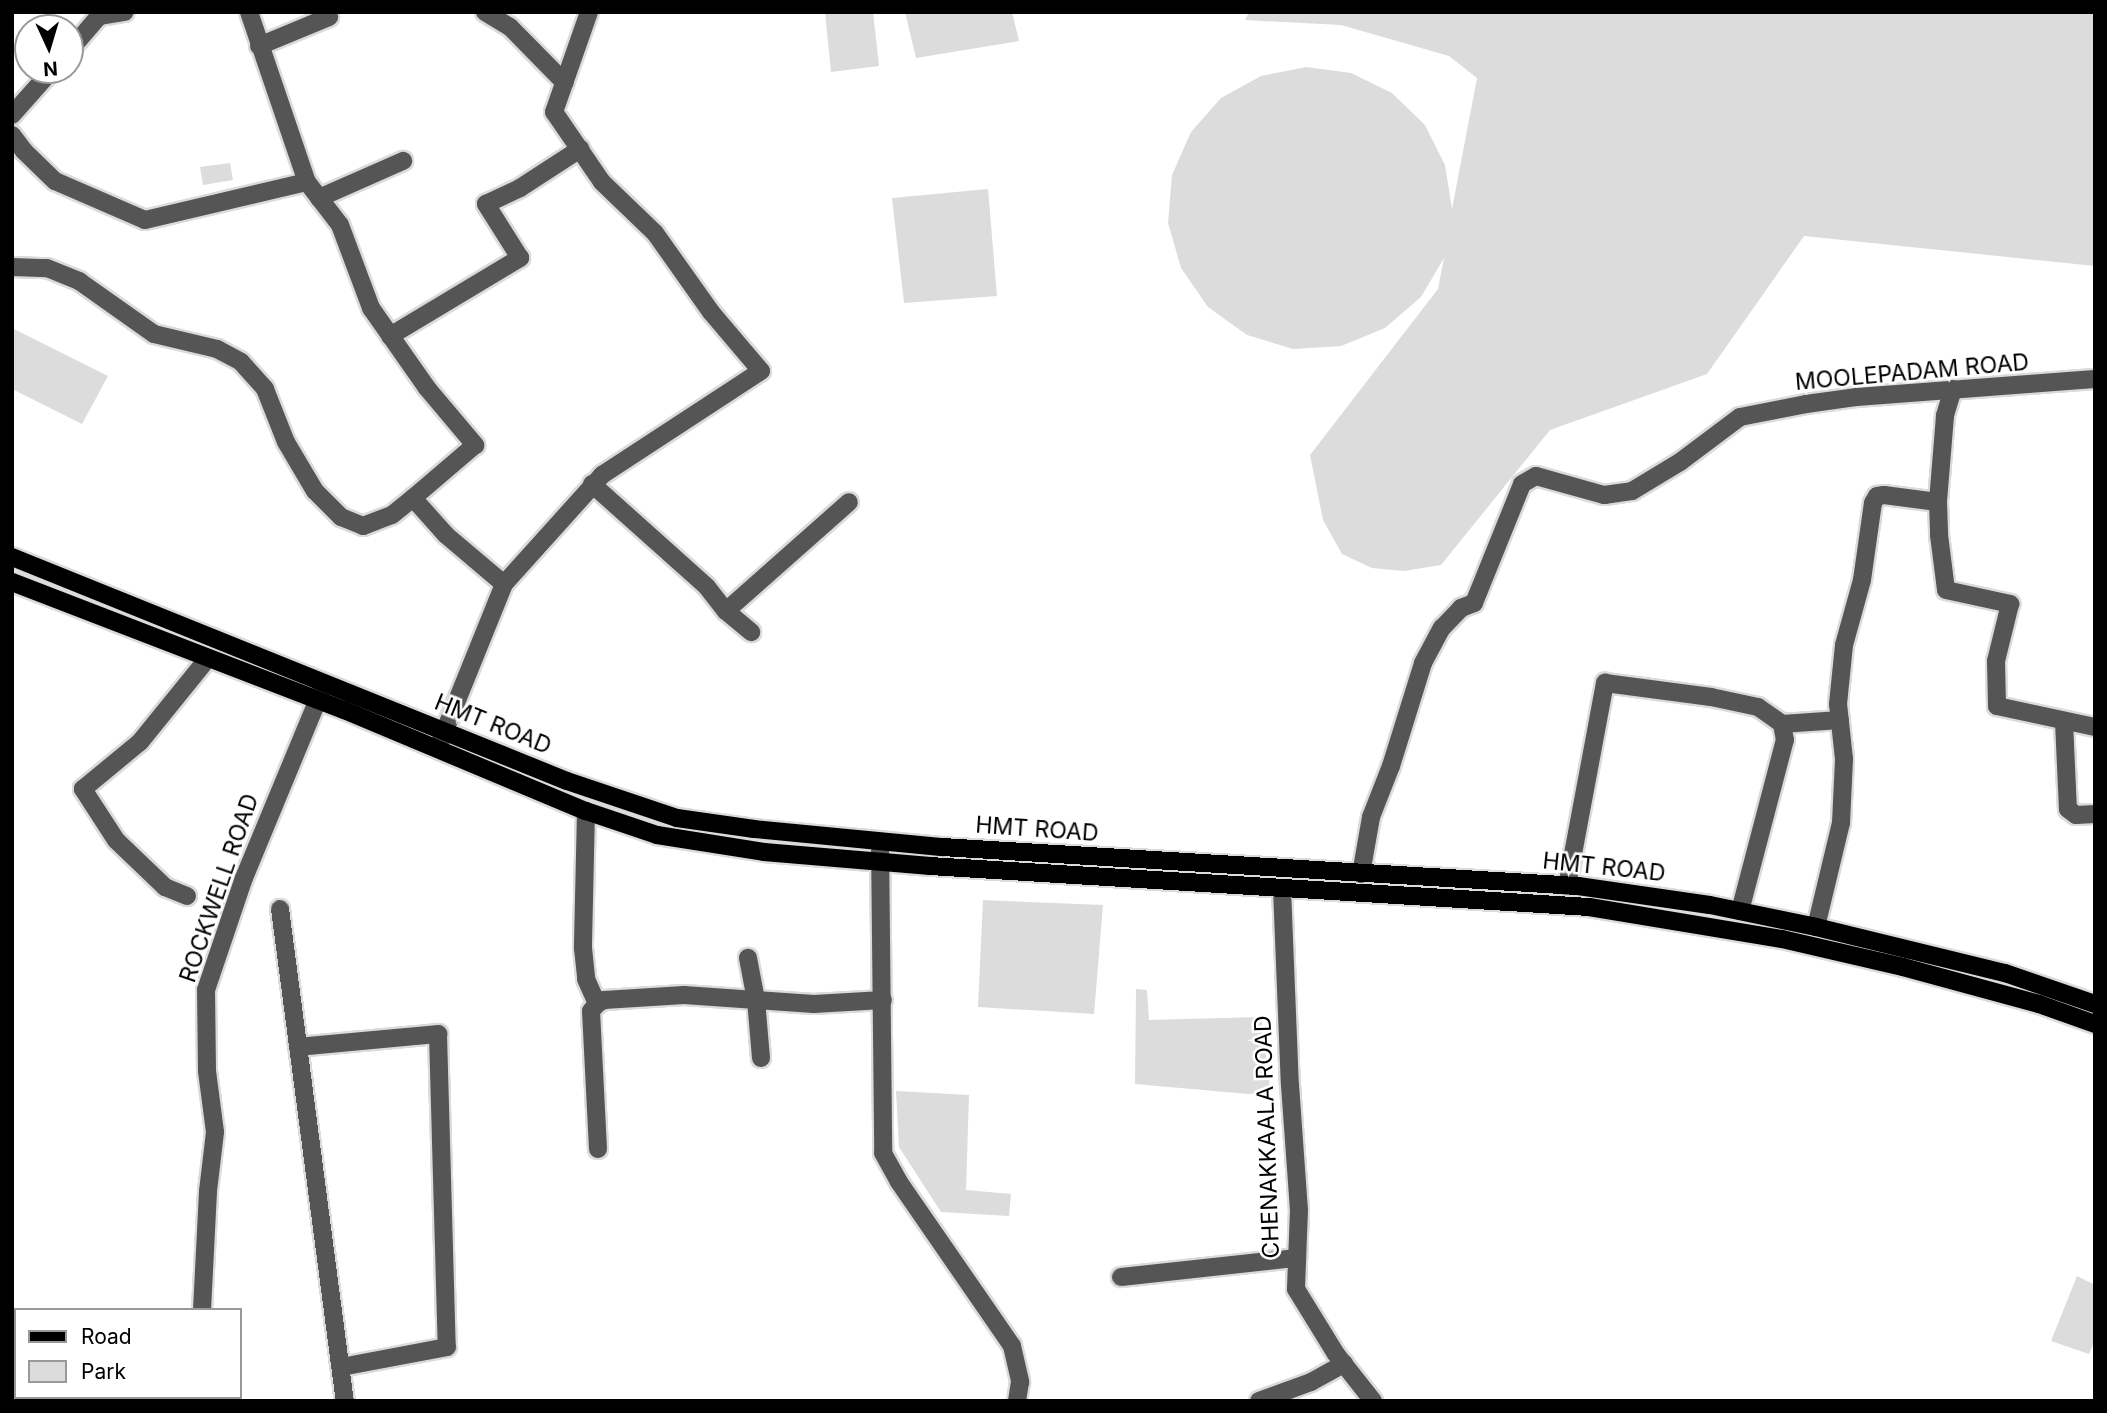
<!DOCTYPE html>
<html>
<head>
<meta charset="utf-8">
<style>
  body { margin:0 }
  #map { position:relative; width:2107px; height:1413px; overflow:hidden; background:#fff; font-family:Inter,sans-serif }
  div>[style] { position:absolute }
  .green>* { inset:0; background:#dcdcdc }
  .roads { filter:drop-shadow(2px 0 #dbdbdb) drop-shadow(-2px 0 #dbdbdb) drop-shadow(0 2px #dbdbdb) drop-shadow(0 -2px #dbdbdb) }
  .minor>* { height:18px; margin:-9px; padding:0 9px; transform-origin:9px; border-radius:9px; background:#555 }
  .major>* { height:18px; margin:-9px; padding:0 9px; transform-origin:9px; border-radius:9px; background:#000 }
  span { translate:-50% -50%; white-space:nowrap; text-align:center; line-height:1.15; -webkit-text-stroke:5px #fff; paint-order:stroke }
  .street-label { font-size:23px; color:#000 }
  .frame { position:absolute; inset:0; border:14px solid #000; pointer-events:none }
  .legend { position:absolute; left:14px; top:1308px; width:228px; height:91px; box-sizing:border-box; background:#fff; border:2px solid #999; margin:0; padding:9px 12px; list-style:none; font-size:21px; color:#000 }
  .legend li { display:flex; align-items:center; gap:14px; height:35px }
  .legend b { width:35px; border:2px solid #999 }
  .north { position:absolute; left:14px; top:14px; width:70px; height:70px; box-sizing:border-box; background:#fff; border:2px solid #999; border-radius:50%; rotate:176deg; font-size:19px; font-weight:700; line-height:28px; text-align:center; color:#000 }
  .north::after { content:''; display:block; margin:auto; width:24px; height:32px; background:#000; clip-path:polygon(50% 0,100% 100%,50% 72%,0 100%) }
</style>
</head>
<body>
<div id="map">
  <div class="green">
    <i style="clip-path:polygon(825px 12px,873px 12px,879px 66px,831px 72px)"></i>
    <i style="clip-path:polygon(905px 12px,1012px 12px,1019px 41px,916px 58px)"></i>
    <i style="clip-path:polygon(1249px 12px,2095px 12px,2095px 266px,1804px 236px,1707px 374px,1550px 430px,1441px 565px,1404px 571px,1372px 568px,1342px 554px,1323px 520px,1310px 455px,1438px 289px,1444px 258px,1421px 297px,1385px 328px,1341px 346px,1293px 349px,1247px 335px,1208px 307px,1181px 268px,1168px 223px,1172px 175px,1191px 132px,1221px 98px,1261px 76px,1306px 67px,1351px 73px,1392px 93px,1425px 125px,1445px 165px,1452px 209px,1477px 78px,1449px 56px,1341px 25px,1245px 20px)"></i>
    <i style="clip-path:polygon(230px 163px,233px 180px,203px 185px,200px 167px)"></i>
    <i style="clip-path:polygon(988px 189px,997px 296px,904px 303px,892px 198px)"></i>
    <i style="clip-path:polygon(12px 328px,108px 376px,82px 424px,12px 389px)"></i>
    <i style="clip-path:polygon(983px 900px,1103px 905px,1094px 1014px,978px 1007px)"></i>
    <i style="clip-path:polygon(1136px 989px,1147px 990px,1149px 1020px,1261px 1017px,1271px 1096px,1135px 1084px)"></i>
    <i style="clip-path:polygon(896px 1091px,969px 1095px,966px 1190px,1011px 1194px,1009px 1216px,941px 1212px,899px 1147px)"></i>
    <i style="clip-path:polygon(2077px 1276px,2095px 1285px,2095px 1340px,2089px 1354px,2051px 1341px)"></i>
  </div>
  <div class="roads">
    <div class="minor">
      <i style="left:249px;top:12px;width:180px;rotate:71.2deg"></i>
      <i style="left:307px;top:182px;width:54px;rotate:52.5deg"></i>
      <i style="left:340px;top:225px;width:89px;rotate:69.5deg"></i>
      <i style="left:371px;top:308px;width:98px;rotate:55deg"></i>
      <i style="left:427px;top:388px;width:75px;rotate:49.9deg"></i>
      <i style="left:475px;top:445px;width:82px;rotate:139.5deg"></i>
      <i style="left:413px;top:498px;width:50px;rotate:48.3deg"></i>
      <i style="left:446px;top:535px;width:76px;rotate:40.2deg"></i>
      <i style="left:485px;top:12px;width:29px;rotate:31deg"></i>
      <i style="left:510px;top:27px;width:78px;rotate:45.5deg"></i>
      <i style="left:259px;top:46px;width:76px;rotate:-22.5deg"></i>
      <i style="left:70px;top:50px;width:45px;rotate:-49.5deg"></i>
      <i style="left:99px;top:16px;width:26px;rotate:-9deg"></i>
      <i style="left:12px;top:115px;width:60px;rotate:-48.4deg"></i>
      <i style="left:12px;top:135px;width:20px;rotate:53deg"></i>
      <i style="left:24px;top:151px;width:43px;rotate:44.1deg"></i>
      <i style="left:55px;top:181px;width:98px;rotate:23.4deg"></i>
      <i style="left:145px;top:220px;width:166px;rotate:-13.2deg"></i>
      <i style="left:319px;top:198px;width:92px;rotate:-23.8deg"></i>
      <i style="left:12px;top:267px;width:35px;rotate:2deg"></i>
      <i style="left:47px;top:268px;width:35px;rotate:22deg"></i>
      <i style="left:79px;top:281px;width:92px;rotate:35.2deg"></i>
      <i style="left:154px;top:334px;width:65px;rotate:13.4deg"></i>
      <i style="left:217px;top:349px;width:27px;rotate:28deg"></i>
      <i style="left:241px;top:362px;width:36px;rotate:48deg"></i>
      <i style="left:265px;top:389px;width:57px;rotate:68.4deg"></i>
      <i style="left:286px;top:442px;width:57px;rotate:59.4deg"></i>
      <i style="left:315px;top:491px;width:37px;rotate:45deg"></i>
      <i style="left:341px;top:517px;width:24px;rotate:22deg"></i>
      <i style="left:363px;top:526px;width:31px;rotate:-21deg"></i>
      <i style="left:392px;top:515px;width:27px;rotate:-39deg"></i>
      <i style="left:390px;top:336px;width:152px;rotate:-31deg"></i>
      <i style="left:520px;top:258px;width:64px;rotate:-122.2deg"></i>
      <i style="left:486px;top:204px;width:38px;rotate:-25deg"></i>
      <i style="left:520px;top:188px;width:72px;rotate:-33deg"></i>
      <i style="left:1953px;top:389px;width:28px;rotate:107deg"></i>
      <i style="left:1945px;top:416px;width:86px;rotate:94.7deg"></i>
      <i style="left:1938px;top:502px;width:33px;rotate:88deg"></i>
      <i style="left:1939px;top:535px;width:55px;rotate:82.7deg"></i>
      <i style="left:1946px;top:590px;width:66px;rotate:12.3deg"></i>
      <i style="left:2010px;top:604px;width:59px;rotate:103.8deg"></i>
      <i style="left:1996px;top:661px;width:45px;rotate:88.7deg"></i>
      <i style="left:1997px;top:706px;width:100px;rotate:12.1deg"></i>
      <i style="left:592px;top:484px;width:154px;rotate:41.8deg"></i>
      <i style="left:707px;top:587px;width:31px;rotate:52deg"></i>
      <i style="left:726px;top:611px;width:33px;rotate:40deg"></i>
      <i style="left:726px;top:611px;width:164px;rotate:-41.5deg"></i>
      <i style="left:2064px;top:722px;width:87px;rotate:87.4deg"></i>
      <i style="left:2068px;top:809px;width:10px;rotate:37deg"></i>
      <i style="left:2076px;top:815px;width:19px;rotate:-3deg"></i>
      <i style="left:439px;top:745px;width:174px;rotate:-68deg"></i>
      <i style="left:504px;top:584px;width:147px;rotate:-48deg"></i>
      <i style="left:602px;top:475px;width:190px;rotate:-33.2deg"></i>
      <i style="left:761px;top:371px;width:77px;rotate:-130.3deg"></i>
      <i style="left:711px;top:312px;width:97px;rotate:-125.3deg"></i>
      <i style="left:655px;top:233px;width:74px;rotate:-136.1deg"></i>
      <i style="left:602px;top:182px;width:85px;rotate:-124.4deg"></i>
      <i style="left:554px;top:112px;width:106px;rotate:-70.7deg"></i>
      <i style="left:586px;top:811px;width:137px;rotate:91.3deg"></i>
      <i style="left:583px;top:948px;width:31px;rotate:84deg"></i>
      <i style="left:586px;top:979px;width:27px;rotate:66deg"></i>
      <i style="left:880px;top:842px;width:311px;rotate:89.4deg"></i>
      <i style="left:883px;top:1153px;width:33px;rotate:61deg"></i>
      <i style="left:899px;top:1182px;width:199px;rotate:55.4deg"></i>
      <i style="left:1012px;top:1346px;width:37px;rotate:77deg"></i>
      <i style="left:1020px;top:1382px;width:19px;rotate:99deg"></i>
      <i style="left:1361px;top:874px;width:58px;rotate:-80deg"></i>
      <i style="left:1371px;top:817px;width:55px;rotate:-68.6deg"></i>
      <i style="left:1391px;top:766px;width:108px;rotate:-72.7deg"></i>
      <i style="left:1423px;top:663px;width:40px;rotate:-62deg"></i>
      <i style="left:1442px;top:628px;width:28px;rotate:-46deg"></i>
      <i style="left:1461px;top:608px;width:14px;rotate:-21deg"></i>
      <i style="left:1474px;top:603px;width:128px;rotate:-68deg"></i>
      <i style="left:1522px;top:484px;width:16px;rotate:-30deg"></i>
      <i style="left:1536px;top:476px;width:71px;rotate:15.6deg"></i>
      <i style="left:1604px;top:495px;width:28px;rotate:-8deg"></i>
      <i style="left:1632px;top:491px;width:56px;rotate:-31.1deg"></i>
      <i style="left:1680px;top:462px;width:75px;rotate:-36.9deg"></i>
      <i style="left:1740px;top:417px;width:67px;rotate:-11.1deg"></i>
      <i style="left:1806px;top:404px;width:50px;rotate:-8deg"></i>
      <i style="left:1856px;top:397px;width:240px;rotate:-4.3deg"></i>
      <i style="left:1567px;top:886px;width:207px;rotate:-79.4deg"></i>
      <i style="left:1605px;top:683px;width:107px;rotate:7.5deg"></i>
      <i style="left:1711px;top:697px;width:48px;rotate:12deg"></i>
      <i style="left:1758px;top:707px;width:29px;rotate:35deg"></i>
      <i style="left:1782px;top:724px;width:58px;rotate:-3.9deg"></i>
      <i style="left:1282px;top:889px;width:196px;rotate:87.7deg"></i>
      <i style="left:1290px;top:1085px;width:125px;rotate:85.9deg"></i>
      <i style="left:1299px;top:1210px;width:79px;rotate:92.2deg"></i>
      <i style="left:1296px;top:1289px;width:76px;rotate:58.4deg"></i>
      <i style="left:1336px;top:1354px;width:60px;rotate:51.8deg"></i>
      <i style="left:187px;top:896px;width:24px;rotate:-158deg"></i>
      <i style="left:165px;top:887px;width:68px;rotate:-136.2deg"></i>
      <i style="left:116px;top:840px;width:61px;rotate:-122.9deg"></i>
      <i style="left:83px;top:789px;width:74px;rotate:-39.5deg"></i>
      <i style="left:140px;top:742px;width:108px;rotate:-51deg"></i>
      <i style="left:280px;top:909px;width:496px;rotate:82.5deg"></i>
      <i style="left:1740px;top:911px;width:177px;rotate:-75.3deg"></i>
      <i style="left:1785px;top:740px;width:16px;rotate:-101deg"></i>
      <i style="left:1816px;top:927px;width:107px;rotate:-76.5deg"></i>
      <i style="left:1841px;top:823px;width:64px;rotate:-87.3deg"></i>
      <i style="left:1844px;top:759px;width:55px;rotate:-96.2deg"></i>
      <i style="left:1838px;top:704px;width:59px;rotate:-84.2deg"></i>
      <i style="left:1844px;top:645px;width:67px;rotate:-74.5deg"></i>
      <i style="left:1862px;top:580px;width:78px;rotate:-81.9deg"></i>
      <i style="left:1873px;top:503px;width:8px;rotate:-60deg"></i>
      <i style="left:1877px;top:496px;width:7px;rotate:-8deg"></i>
      <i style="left:1884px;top:495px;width:54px;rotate:7.4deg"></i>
      <i style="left:298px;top:1047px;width:141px;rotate:-5.3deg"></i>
      <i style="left:438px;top:1034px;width:313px;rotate:88.4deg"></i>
      <i style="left:447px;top:1347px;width:108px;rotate:169.3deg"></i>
      <i style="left:761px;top:1058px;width:58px;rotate:-94.9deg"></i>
      <i style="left:756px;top:1000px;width:58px;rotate:3.9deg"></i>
      <i style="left:814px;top:1004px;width:69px;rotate:-3.3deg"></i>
      <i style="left:598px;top:1149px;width:138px;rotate:-92.9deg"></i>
      <i style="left:591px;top:1011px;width:9px;rotate:-49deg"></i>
      <i style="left:597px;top:1004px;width:8px;rotate:-30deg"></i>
      <i style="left:604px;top:1000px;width:80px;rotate:-3.6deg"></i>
      <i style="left:684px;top:995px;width:72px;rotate:4deg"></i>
      <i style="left:756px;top:1000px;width:43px;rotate:-100.8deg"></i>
      <i style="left:1121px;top:1277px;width:177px;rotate:-6.2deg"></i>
      <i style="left:202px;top:1310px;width:119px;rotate:-87.1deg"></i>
      <i style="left:208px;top:1191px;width:59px;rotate:-83.2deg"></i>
      <i style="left:215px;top:1132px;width:62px;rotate:-97.5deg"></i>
      <i style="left:207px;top:1071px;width:81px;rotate:-90.7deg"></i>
      <i style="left:206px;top:990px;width:118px;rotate:-71.3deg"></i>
      <i style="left:244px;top:878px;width:209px;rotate:-67.5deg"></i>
      <i style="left:208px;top:1397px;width:4px;rotate:76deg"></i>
      <i style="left:1259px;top:1401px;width:55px;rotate:-20.1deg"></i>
      <i style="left:1311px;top:1382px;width:38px;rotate:-29deg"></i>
    </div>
    <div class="major">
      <i style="left:12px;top:557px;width:598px;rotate:21.98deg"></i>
      <i style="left:567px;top:781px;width:116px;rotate:18.6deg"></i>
      <i style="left:677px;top:818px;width:78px;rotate:8.1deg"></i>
      <i style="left:754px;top:829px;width:189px;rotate:5.5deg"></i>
      <i style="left:942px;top:847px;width:637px;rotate:3.51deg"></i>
      <i style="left:1578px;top:886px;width:133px;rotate:8.2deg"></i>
      <i style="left:1710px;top:905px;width:108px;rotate:11.7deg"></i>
      <i style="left:1816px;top:927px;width:195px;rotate:13.7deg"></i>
      <i style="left:2005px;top:973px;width:95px;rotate:19deg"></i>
      <i style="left:12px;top:582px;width:356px;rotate:21.1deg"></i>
      <i style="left:344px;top:710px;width:262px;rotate:22.7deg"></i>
      <i style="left:586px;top:811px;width:75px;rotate:18.7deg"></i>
      <i style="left:657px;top:835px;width:108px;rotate:9deg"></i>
      <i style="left:764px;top:852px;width:167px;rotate:4.8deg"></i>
      <i style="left:930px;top:866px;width:660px;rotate:3.56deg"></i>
      <i style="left:1589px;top:907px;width:196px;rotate:9.4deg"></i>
      <i style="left:1782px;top:939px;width:124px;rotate:13deg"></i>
      <i style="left:1903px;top:967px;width:141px;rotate:15.2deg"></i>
      <i style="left:2039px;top:1004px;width:59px;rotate:19.7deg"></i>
    </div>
  </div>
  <div class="street-label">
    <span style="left:1912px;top:372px;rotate:-5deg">MOOLEPADAM ROAD</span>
    <span style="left:493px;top:724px;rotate:22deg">HMT ROAD</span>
    <span style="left:1037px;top:829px;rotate:4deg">HMT ROAD</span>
    <span style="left:1604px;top:867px;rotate:6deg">HMT ROAD</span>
    <span style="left:219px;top:888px;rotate:-71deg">ROCKWELL ROAD</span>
    <span style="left:1267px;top:1137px;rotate:-92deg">CHENAKKAALA ROAD</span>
  </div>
  <div class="frame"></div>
  <ul class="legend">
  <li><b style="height:9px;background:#000"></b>Road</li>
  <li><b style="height:19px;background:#dcdcdc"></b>Park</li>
  </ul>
  <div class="north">N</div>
</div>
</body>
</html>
